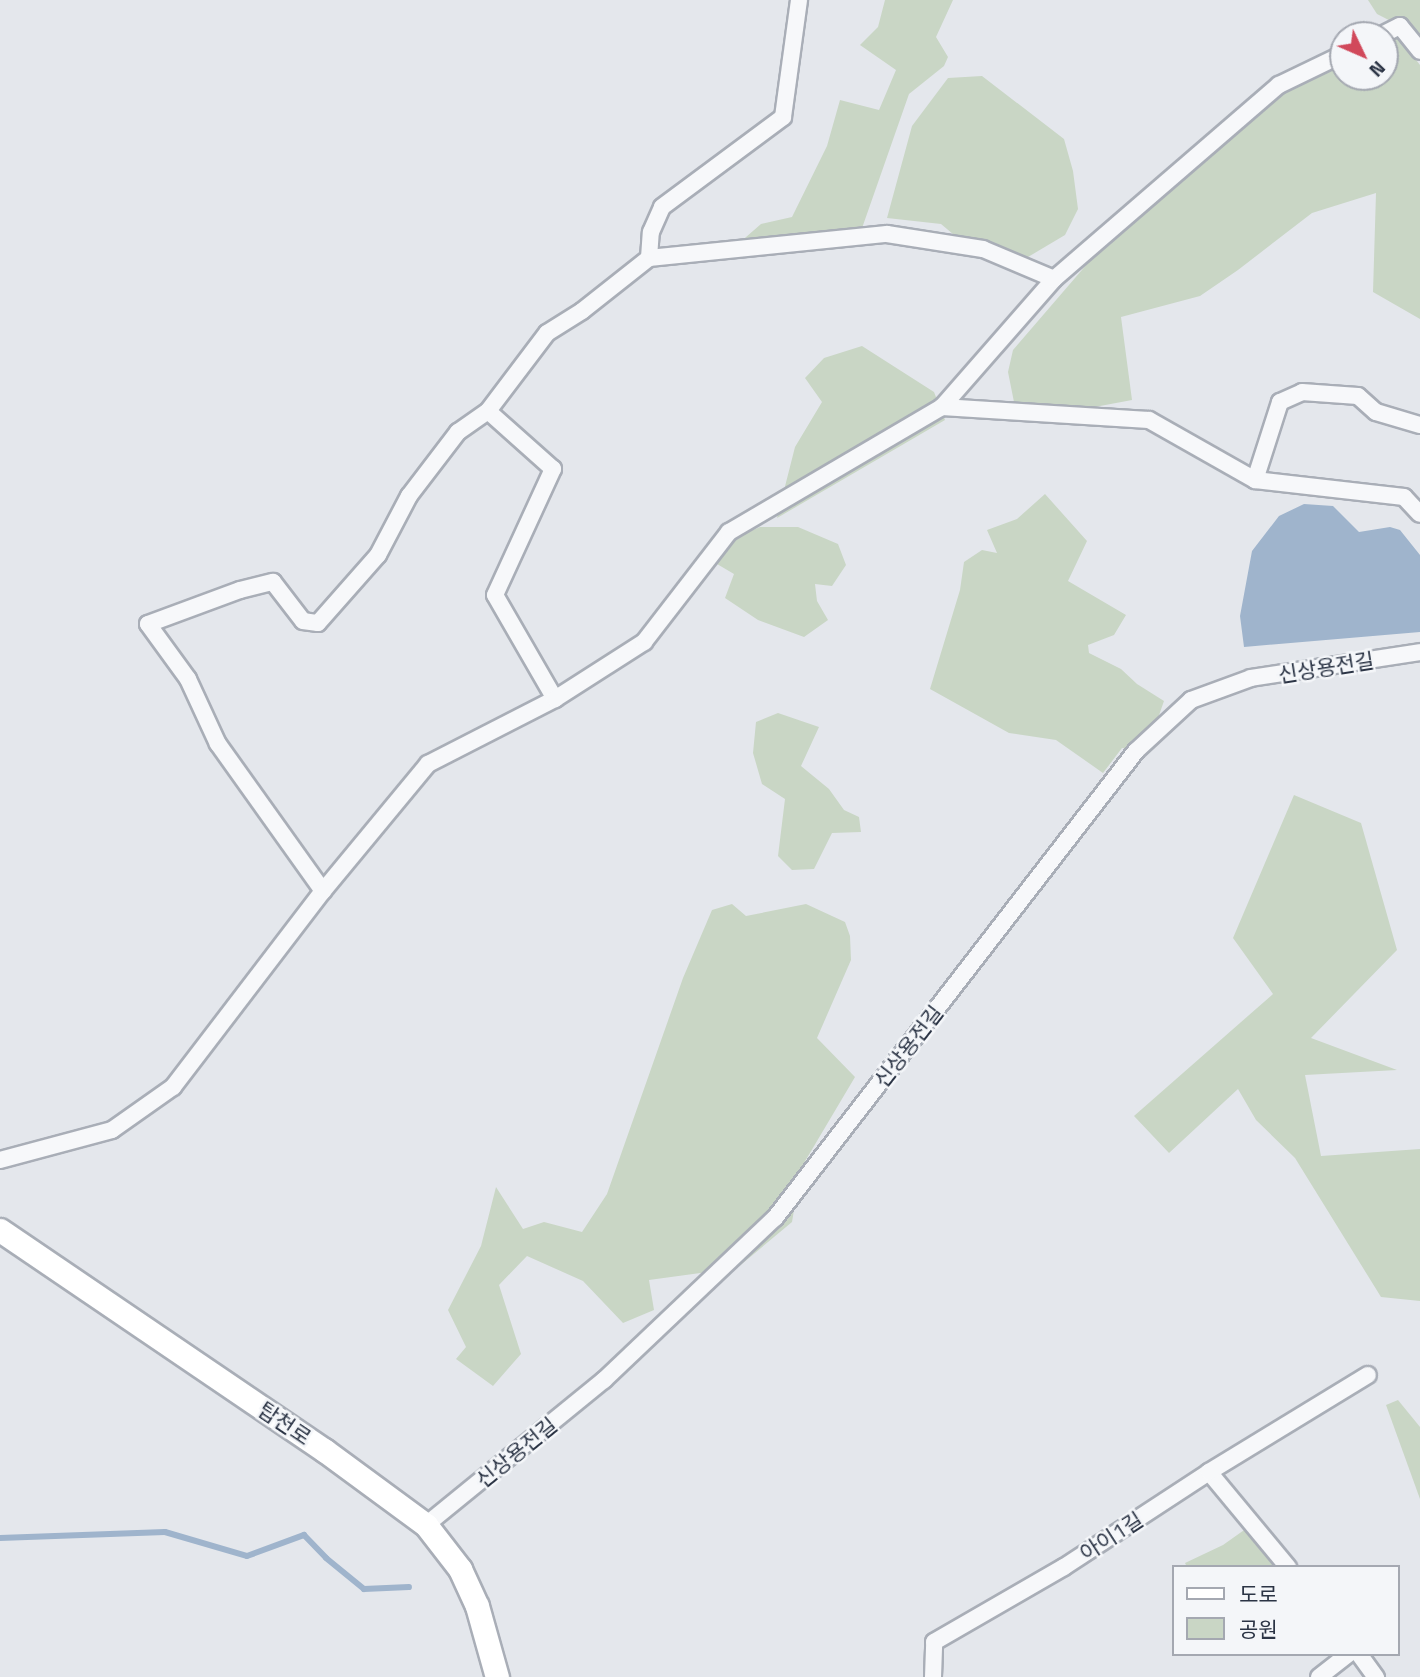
<!DOCTYPE html>
<html>
<head>
<meta charset="utf-8">
<style>
  body { margin:0 }
  #map { position:relative; width:1420px; height:1677px; overflow:hidden; background:#e4e7ec; font-family:"Titillium Web","Noto Sans KR",sans-serif }
  div>[style] { position:absolute }
  .green>* { inset:0; background:#c9d6c5 }
  .water>* { inset:0; background:#9fb4cc }
  .stream>* { height:6px; margin:-3px; padding:0 3px; transform-origin:3px; border-radius:3px; background:#9fb4cc }
  .roads { filter:drop-shadow(2px 0 #a9aeb7) drop-shadow(-2px 0 #a9aeb7) drop-shadow(0 2px #a9aeb7) drop-shadow(0 -2px #a9aeb7) }
  .street>* { height:16px; margin:-8px; padding:0 8px; transform-origin:8px; border-radius:8px; background:#f7f8fa }
  .secondary>* { height:23px; margin:-11.5px; padding:0 11.5px; transform-origin:11.5px; border-radius:11.5px; background:#fff }
  span { translate:-50% -50%; white-space:nowrap; text-align:center; line-height:1.15; -webkit-text-stroke:5px #f4f6f9; paint-order:stroke }
  .street-label { font-size:21px; color:#2b3445 }
  .legend { position:absolute; left:1172px; top:1565px; width:228px; height:91px; box-sizing:border-box; background:#f4f6f9; border:2px solid #a4a8b1; margin:0; padding:9px 12px; list-style:none; font-size:21px; color:#2b3445 }
  .legend li { display:flex; align-items:center; gap:14px; height:35px }
  .legend b { width:35px; border:2px solid #a4a8b1 }
  .north { position:absolute; left:1329px; top:21px; width:70px; height:70px; box-sizing:border-box; background:#f4f6f9; border:2px solid #a4a8b1; border-radius:50%; rotate:134deg; font-size:19px; font-weight:700; line-height:28px; text-align:center; color:#2b3445 }
  .north::after { content:''; display:block; margin:auto; width:24px; height:32px; background:#d1495b; clip-path:polygon(50% 0,100% 100%,50% 72%,0 100%) }
</style>
</head>
<body>
<div id="map">
  <div class="green">
    <i style="clip-path:polygon(885px 0,953px 0,936px 37px,948px 57px,944px 66px,909px 94px,861px 231px,738px 244px,761px 224px,792px 217px,827px 146px,840px 100px,879px 110px,896px 70px,860px 45px,878px 27px)"></i>
    <i style="clip-path:polygon(1368px 0,1420px 0,1420px 36px,1377px 14px)"></i>
    <i style="clip-path:polygon(1399px 38px,1420px 65px,1420px 319px,1373px 292px,1376px 193px,1312px 213px,1238px 270px,1200px 296px,1121px 317px,1132px 400px,1084px 409px,1014px 402px,1008px 372px,1013px 350px,1100px 249px,1152px 207px,1273px 97px,1343px 64px,1343px 77px,1385px 77px,1385px 44px)"></i>
    <i style="clip-path:polygon(982px 76px,1064px 139px,1073px 171px,1078px 209px,1065px 235px,1028px 257px,984px 260px,941px 224px,887px 218px,912px 126px,948px 78px)"></i>
    <i style="clip-path:polygon(862px 346px,934px 392px,945px 420px,777px 518px,795px 447px,822px 402px,805px 378px,824px 358px)"></i>
    <i style="clip-path:polygon(1045px 494px,1087px 541px,1068px 581px,1126px 615px,1114px 635px,1088px 645px,1089px 653px,1121px 669px,1137px 684px,1164px 701px,1157px 721px,1129px 749px,1122px 748px,1103px 773px,1056px 740px,1009px 733px,930px 689px,960px 590px,964px 562px,982px 550px,997px 553px,987px 530px,1017px 519px)"></i>
    <i style="clip-path:polygon(760px 527px,798px 527px,838px 544px,846px 565px,832px 586px,815px 584px,817px 601px,828px 620px,804px 637px,758px 620px,725px 598px,734px 574px,717px 564px,732px 539px)"></i>
    <i style="clip-path:polygon(778px 713px,819px 727px,801px 766px,829px 789px,844px 810px,859px 817px,861px 832px,832px 833px,814px 869px,792px 870px,778px 856px,785px 799px,762px 784px,753px 753px,756px 722px)"></i>
    <i style="clip-path:polygon(1294px 795px,1361px 823px,1397px 950px,1311px 1038px,1397px 1070px,1305px 1075px,1321px 1156px,1420px 1149px,1420px 1301px,1381px 1297px,1295px 1158px,1256px 1120px,1238px 1089px,1169px 1153px,1134px 1116px,1273px 994px,1233px 938px)"></i>
    <i style="clip-path:polygon(732px 904px,746px 916px,806px 904px,845px 922px,850px 936px,851px 960px,817px 1038px,855px 1077px,801px 1168px,792px 1222px,737px 1268px,649px 1280px,654px 1310px,623px 1323px,583px 1281px,527px 1256px,499px 1285px,521px 1354px,493px 1386px,456px 1359px,466px 1347px,448px 1310px,481px 1246px,496px 1187px,523px 1229px,544px 1222px,582px 1232px,607px 1194px,683px 978px,712px 910px)"></i>
    <i style="clip-path:polygon(1398px 1400px,1420px 1427px,1420px 1499px,1386px 1405px)"></i>
    <i style="clip-path:polygon(1247px 1528px,1281px 1567px,1187px 1567px,1185px 1563px,1223px 1545px)"></i>
  </div>
  <div class="water">
    <i style="clip-path:polygon(1304px 504px,1333px 506px,1359px 532px,1390px 527px,1400px 530px,1420px 555px,1420px 632px,1244px 647px,1240px 616px,1252px 551px,1279px 516px)"></i>
  </div>
  <div class="stream">
    <i style="left:0;top:1538px;width:165px;rotate:-2.1deg"></i>
    <i style="left:165px;top:1532px;width:85px;rotate:16.3deg"></i>
    <i style="left:247px;top:1556px;width:61px;rotate:-20.2deg"></i>
    <i style="left:304px;top:1535px;width:32px;rotate:46deg"></i>
    <i style="left:326px;top:1558px;width:49px;rotate:39.2deg"></i>
    <i style="left:364px;top:1589px;width:45px;rotate:-2.5deg"></i>
  </div>
  <div class="roads">
    <div class="street">
      <i style="left:1382px;top:35px;width:20px;rotate:-27deg"></i>
      <i style="left:1400px;top:26px;width:32px;rotate:51deg"></i>
      <i style="left:649px;top:258px;width:26px;rotate:-86deg"></i>
      <i style="left:651px;top:232px;width:27px;rotate:-66deg"></i>
      <i style="left:662px;top:207px;width:151px;rotate:-36.6deg"></i>
      <i style="left:783px;top:117px;width:118px;rotate:-82.2deg"></i>
      <i style="left:942px;top:407px;width:170px;rotate:-48.8deg"></i>
      <i style="left:1054px;top:279px;width:297px;rotate:-40.8deg"></i>
      <i style="left:1279px;top:85px;width:71px;rotate:-25.8deg"></i>
      <i style="left:1255px;top:480px;width:82px;rotate:-72.2deg"></i>
      <i style="left:1280px;top:402px;width:24px;rotate:-24deg"></i>
      <i style="left:1302px;top:392px;width:56px;rotate:4.1deg"></i>
      <i style="left:1358px;top:396px;width:24px;rotate:42deg"></i>
      <i style="left:1376px;top:412px;width:46px;rotate:16.5deg"></i>
      <i style="left:555px;top:699px;width:120px;rotate:-120deg"></i>
      <i style="left:495px;top:595px;width:139px;rotate:-65.3deg"></i>
      <i style="left:553px;top:469px;width:87px;rotate:-138.3deg"></i>
      <i style="left:488px;top:411px;width:98px;rotate:-52.9deg"></i>
      <i style="left:547px;top:333px;width:41px;rotate:-32.2deg"></i>
      <i style="left:582px;top:311px;width:85px;rotate:-38.3deg"></i>
      <i style="left:649px;top:258px;width:239px;rotate:-5.8deg"></i>
      <i style="left:887px;top:234px;width:97px;rotate:8.9deg"></i>
      <i style="left:983px;top:249px;width:77px;rotate:22.9deg"></i>
      <i style="left:323px;top:891px;width:181px;rotate:-125.5deg"></i>
      <i style="left:218px;top:744px;width:72px;rotate:-114.8deg"></i>
      <i style="left:188px;top:679px;width:68px;rotate:-126deg"></i>
      <i style="left:148px;top:624px;width:98px;rotate:-20.3deg"></i>
      <i style="left:240px;top:590px;width:34px;rotate:-14deg"></i>
      <i style="left:273px;top:582px;width:49px;rotate:52.4deg"></i>
      <i style="left:303px;top:621px;width:15px;rotate:8deg"></i>
      <i style="left:318px;top:623px;width:91px;rotate:-48.6deg"></i>
      <i style="left:378px;top:555px;width:67px;rotate:-62.3deg"></i>
      <i style="left:409px;top:496px;width:81px;rotate:-52.6deg"></i>
      <i style="left:458px;top:432px;width:37px;rotate:-35deg"></i>
      <i style="left:0;top:1160px;width:116px;rotate:-15deg"></i>
      <i style="left:112px;top:1130px;width:75px;rotate:-35.2deg"></i>
      <i style="left:173px;top:1087px;width:247px;rotate:-52.6deg"></i>
      <i style="left:323px;top:891px;width:165px;rotate:-50.4deg"></i>
      <i style="left:428px;top:764px;width:143px;rotate:-27.1deg"></i>
      <i style="left:555px;top:699px;width:106px;rotate:-32.6deg"></i>
      <i style="left:644px;top:642px;width:139px;rotate:-52.3deg"></i>
      <i style="left:729px;top:532px;width:247px;rotate:-30.4deg"></i>
      <i style="left:942px;top:407px;width:207px;rotate:3.6deg"></i>
      <i style="left:1149px;top:420px;width:122px;rotate:29.5deg"></i>
      <i style="left:1255px;top:480px;width:150px;rotate:6.5deg"></i>
      <i style="left:1404px;top:497px;width:23px;rotate:47deg"></i>
      <i style="left:1209px;top:1472px;width:124px;rotate:50.3deg"></i>
      <i style="left:426px;top:1525px;width:230px;rotate:-39.2deg"></i>
      <i style="left:604px;top:1380px;width:236px;rotate:-43.5deg"></i>
      <i style="left:775px;top:1218px;width:590px;rotate:-52.3deg"></i>
      <i style="left:1136px;top:751px;width:75px;rotate:-42.8deg"></i>
      <i style="left:1191px;top:700px;width:64px;rotate:-20.1deg"></i>
      <i style="left:1251px;top:678px;width:171px;rotate:-8.7deg"></i>
      <i style="left:1359px;top:1654px;width:29px;rotate:54deg"></i>
      <i style="left:933px;top:1677px;width:35px;rotate:-88deg"></i>
      <i style="left:934px;top:1642px;width:150px;rotate:-30deg"></i>
      <i style="left:1064px;top:1567px;width:173px;rotate:-33.2deg"></i>
      <i style="left:1209px;top:1472px;width:186px;rotate:-31.4deg"></i>
      <i style="left:1319px;top:1677px;width:37px;rotate:-38deg"></i>
    </div>
    <div class="secondary">
      <i style="left:0;top:1230px;width:392px;rotate:34.2deg"></i>
      <i style="left:324px;top:1450px;width:127px;rotate:36.3deg"></i>
      <i style="left:426px;top:1525px;width:56px;rotate:52.3deg"></i>
      <i style="left:460px;top:1569px;width:41px;rotate:65.3deg"></i>
      <i style="left:477px;top:1606px;width:74px;rotate:74.3deg"></i>
    </div>
  </div>
  <div class="street-label">
    <span style="left:1326px;top:667px;rotate:-9deg">신상용전길</span>
    <span style="left:908px;top:1046px;rotate:-52deg">신상용전길</span>
    <span style="left:285px;top:1423px;rotate:34deg">탑천로</span>
    <span style="left:516px;top:1452px;rotate:-39deg">신상용전길</span>
    <span style="left:1111px;top:1536px;rotate:-33deg">아이1길</span>
  </div>
  <ul class="legend">
  <li><b style="height:9px;background:#fff"></b>도로</li>
  <li><b style="height:19px;background:#c9d6c5"></b>공원</li>
  </ul>
  <div class="north">N</div>
</div>
</body>
</html>
